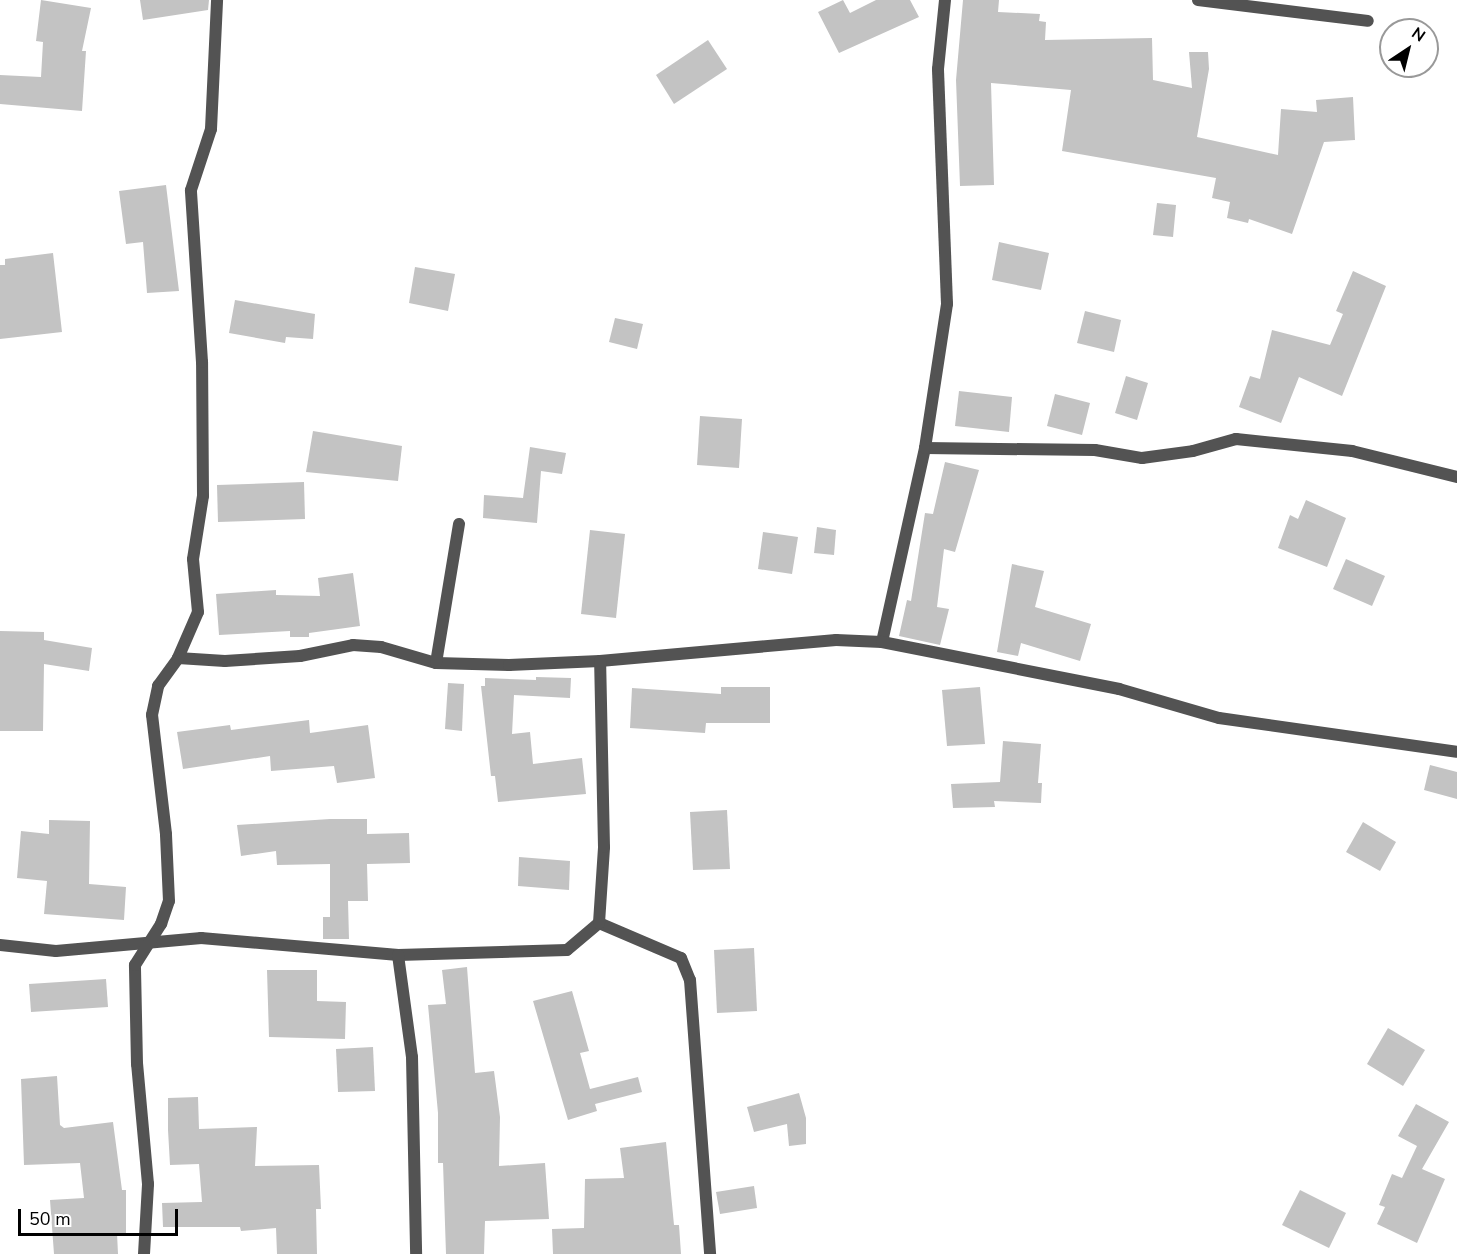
<!DOCTYPE html>
<html>
<head>
<meta charset="utf-8">
<style>
  body { margin:0 }
  #map { position:relative; width:1457px; height:1254px; overflow:hidden; background:#fff; font-family:"Nunito Sans",sans-serif }
  div>[style] { position:absolute }
  .building>* { inset:0; background:#c3c3c3 }
  .street>* { height:12px; margin:-6px; padding:0 6px; transform-origin:6px; border-radius:6px; background:#535353 }
  span { translate:-50% -50%; white-space:nowrap; text-align:center; line-height:1.15; -webkit-text-stroke:6px #fff; paint-order:stroke }
  .north { position:absolute; left:1379px; top:18px; width:60px; height:60px; box-sizing:border-box; background:#fff; border:2px solid #999; border-radius:50%; rotate:35deg; font-size:16px; font-weight:700; line-height:24px; text-align:center; color:#000 }
  .north::after { content:''; display:block; margin:auto; width:21px; height:27px; background:#000; clip-path:polygon(50% 0,100% 100%,50% 72%,0 100%) }
  .scale { position:absolute; left:18px; top:1209px; width:160px; height:27px; box-sizing:border-box; border:3px solid #000; border-top:0; padding-left:8px; font-size:18px; line-height:21px; white-space:nowrap; color:#000; -webkit-text-stroke:4px #fff; paint-order:stroke }
</style>
</head>
<body>
<div id="map">
  <div class="building">
    <i style="clip-path:polygon(41px 0,91px 8px,82px 51px,86px 51px,82px 111px,0 104px,0 75px,41px 77px,43px 42px,36px 41px)"></i>
    <i style="clip-path:polygon(140px 0,209px 0,208px 10px,143px 20px)"></i>
    <i style="clip-path:polygon(843px 0,850px 13px,876px 0,910px 0,919px 17px,839px 53px,818px 12px)"></i>
    <i style="clip-path:polygon(963px 0,999px 0,998px 12px,1040px 14px,1039px 21px,1046px 22px,1045px 40px,1152px 38px,1153px 80px,1192px 88px,1189px 52px,1208px 52px,1209px 69px,1197px 137px,1278px 155px,1281px 109px,1317px 112px,1316px 100px,1353px 97px,1355px 140px,1324px 142px,1292px 234px,1249px 219px,1248px 223px,1227px 218px,1230px 202px,1212px 198px,1216px 178px,1062px 151px,1071px 90px,991px 83px,994px 185px,960px 186px,956px 80px)"></i>
    <i style="clip-path:polygon(708px 40px,727px 69px,674px 104px,656px 75px)"></i>
    <i style="clip-path:polygon(166px 185px,179px 291px,147px 293px,143px 242px,126px 244px,119px 191px)"></i>
    <i style="clip-path:polygon(1157px 203px,1176px 205px,1173px 237px,1153px 235px)"></i>
    <i style="clip-path:polygon(999px 242px,1049px 253px,1041px 290px,992px 280px)"></i>
    <i style="clip-path:polygon(53px 253px,62px 332px,0 339px,0 265px,5px 265px,5px 259px)"></i>
    <i style="clip-path:polygon(415px 267px,455px 274px,448px 311px,409px 303px)"></i>
    <i style="clip-path:polygon(1353px 271px,1386px 286px,1342px 396px,1299px 377px,1281px 423px,1239px 407px,1250px 376px,1260px 379px,1272px 330px,1330px 345px,1343px 314px,1336px 311px)"></i>
    <i style="clip-path:polygon(235px 300px,315px 314px,313px 339px,286px 337px,285px 343px,229px 333px)"></i>
    <i style="clip-path:polygon(1085px 311px,1121px 320px,1114px 352px,1077px 343px)"></i>
    <i style="clip-path:polygon(615px 318px,643px 324px,637px 349px,609px 342px)"></i>
    <i style="clip-path:polygon(1126px 376px,1148px 383px,1137px 420px,1115px 413px)"></i>
    <i style="clip-path:polygon(959px 391px,1012px 397px,1009px 432px,955px 426px)"></i>
    <i style="clip-path:polygon(1055px 394px,1090px 403px,1082px 435px,1047px 426px)"></i>
    <i style="clip-path:polygon(700px 416px,742px 419px,739px 468px,697px 465px)"></i>
    <i style="clip-path:polygon(313px 431px,402px 446px,398px 481px,306px 472px)"></i>
    <i style="clip-path:polygon(530px 447px,566px 453px,562px 474px,541px 471px,537px 523px,483px 518px,484px 495px,523px 498px)"></i>
    <i style="clip-path:polygon(945px 462px,979px 470px,955px 552px,944px 549px,937px 607px,949px 609px,940px 645px,899px 636px,907px 600px,911px 601px,925px 513px,933px 514px)"></i>
    <i style="clip-path:polygon(304px 482px,305px 519px,218px 522px,217px 485px)"></i>
    <i style="clip-path:polygon(1306px 500px,1346px 518px,1327px 567px,1278px 548px,1290px 515px,1298px 519px)"></i>
    <i style="clip-path:polygon(817px 527px,836px 530px,834px 555px,814px 553px)"></i>
    <i style="clip-path:polygon(590px 530px,625px 534px,616px 618px,581px 614px)"></i>
    <i style="clip-path:polygon(763px 532px,798px 537px,792px 574px,758px 569px)"></i>
    <i style="clip-path:polygon(1346px 559px,1385px 576px,1372px 606px,1333px 589px)"></i>
    <i style="clip-path:polygon(1012px 564px,1044px 571px,1035px 607px,1091px 624px,1080px 661px,1021px 643px,1018px 656px,997px 652px)"></i>
    <i style="clip-path:polygon(353px 573px,360px 626px,309px 633px,309px 637px,290px 637px,290px 631px,219px 635px,216px 594px,276px 590px,276px 595px,320px 596px,318px 578px)"></i>
    <i style="clip-path:polygon(0 631px,44px 632px,44px 640px,92px 648px,89px 671px,44px 664px,43px 731px,0 731px)"></i>
    <i style="clip-path:polygon(536px 677px,571px 678px,570px 698px,514px 695px,512px 734px,530px 732px,533px 764px,582px 758px,586px 794px,498px 802px,495px 776px,491px 776px,481px 686px,485px 686px,485px 678px,536px 680px)"></i>
    <i style="clip-path:polygon(448px 683px,464px 684px,462px 731px,445px 729px)"></i>
    <i style="clip-path:polygon(721px 687px,770px 687px,770px 723px,706px 723px,705px 733px,630px 728px,632px 688px,721px 694px)"></i>
    <i style="clip-path:polygon(980px 687px,985px 744px,947px 746px,942px 690px)"></i>
    <i style="clip-path:polygon(309px 720px,310px 733px,368px 725px,375px 778px,337px 783px,334px 766px,271px 771px,270px 756px,183px 769px,177px 732px,230px 725px,231px 730px)"></i>
    <i style="clip-path:polygon(1003px 741px,1041px 744px,1038px 783px,1042px 783px,1041px 803px,994px 801px,995px 807px,953px 808px,951px 784px,1000px 782px)"></i>
    <i style="clip-path:polygon(1430px 765px,1457px 772px,1457px 799px,1424px 790px)"></i>
    <i style="clip-path:polygon(727px 810px,730px 869px,693px 870px,690px 812px)"></i>
    <i style="clip-path:polygon(330px 819px,367px 819px,367px 834px,409px 833px,410px 863px,367px 864px,368px 901px,348px 901px,349px 939px,323px 939px,323px 917px,330px 917px,330px 864px,277px 865px,276px 851px,241px 856px,237px 825px)"></i>
    <i style="clip-path:polygon(49px 820px,90px 821px,89px 884px,126px 887px,124px 920px,44px 914px,47px 881px,17px 878px,21px 831px,49px 834px)"></i>
    <i style="clip-path:polygon(1363px 822px,1396px 842px,1380px 871px,1346px 852px)"></i>
    <i style="clip-path:polygon(519px 857px,570px 861px,569px 890px,518px 886px)"></i>
    <i style="clip-path:polygon(754px 948px,757px 1011px,717px 1013px,714px 950px)"></i>
    <i style="clip-path:polygon(467px 967px,475px 1073px,494px 1071px,500px 1117px,499px 1166px,545px 1163px,549px 1219px,485px 1221px,484px 1254px,446px 1254px,443px 1163px,438px 1163px,438px 1113px,428px 1005px,446px 1004px,442px 970px)"></i>
    <i style="clip-path:polygon(267px 970px,317px 970px,317px 1001px,346px 1002px,345px 1039px,269px 1037px)"></i>
    <i style="clip-path:polygon(106px 979px,108px 1007px,31px 1012px,29px 984px)"></i>
    <i style="clip-path:polygon(572px 991px,589px 1051px,580px 1053px,590px 1089px,638px 1077px,642px 1092px,595px 1104px,597px 1111px,568px 1120px,533px 1001px)"></i>
    <i style="clip-path:polygon(1388px 1028px,1425px 1050px,1403px 1086px,1367px 1064px)"></i>
    <i style="clip-path:polygon(373px 1047px,375px 1091px,338px 1092px,336px 1049px)"></i>
    <i style="clip-path:polygon(57px 1076px,60px 1125px,64px 1128px,113px 1122px,122px 1190px,126px 1190px,126px 1233px,117px 1233px,118px 1254px,54px 1254px,50px 1200px,84px 1198px,80px 1163px,24px 1165px,21px 1079px)"></i>
    <i style="clip-path:polygon(799px 1093px,806px 1118px,806px 1144px,789px 1146px,787px 1124px,754px 1132px,747px 1107px)"></i>
    <i style="clip-path:polygon(198px 1097px,199px 1129px,257px 1127px,255px 1166px,319px 1165px,321px 1209px,316px 1209px,317px 1254px,277px 1254px,276px 1228px,241px 1231px,240px 1227px,163px 1227px,162px 1203px,202px 1202px,199px 1164px,170px 1165px,168px 1130px,168px 1098px)"></i>
    <i style="clip-path:polygon(1416px 1104px,1449px 1122px,1422px 1169px,1445px 1179px,1417px 1243px,1377px 1224px,1385px 1207px,1379px 1205px,1392px 1174px,1402px 1178px,1417px 1146px,1398px 1136px)"></i>
    <i style="clip-path:polygon(666px 1142px,674px 1225px,679px 1225px,681px 1254px,553px 1254px,552px 1229px,584px 1228px,585px 1179px,624px 1178px,620px 1148px)"></i>
    <i style="clip-path:polygon(754px 1186px,757px 1208px,720px 1214px,716px 1192px)"></i>
    <i style="clip-path:polygon(1300px 1190px,1346px 1213px,1329px 1248px,1282px 1225px)"></i>
  </div>
  <div class="street">
    <i style="left:1198px;top:0;width:171px;rotate:7deg"></i>
    <i style="left:925px;top:448px;width:170px;rotate:0.7deg"></i>
    <i style="left:1095px;top:450px;width:48px;rotate:9.7deg"></i>
    <i style="left:1142px;top:458px;width:51px;rotate:-7.8deg"></i>
    <i style="left:1193px;top:451px;width:45px;rotate:-15.6deg"></i>
    <i style="left:1236px;top:439px;width:117px;rotate:5.9deg"></i>
    <i style="left:1352px;top:451px;width:108px;rotate:13.9deg"></i>
    <i style="left:882px;top:642px;width:199px;rotate:-77.5deg"></i>
    <i style="left:925px;top:448px;width:146px;rotate:-81.3deg"></i>
    <i style="left:947px;top:304px;width:235px;rotate:-92.2deg"></i>
    <i style="left:938px;top:69px;width:69px;rotate:-84.2deg"></i>
    <i style="left:178px;top:658px;width:47px;rotate:3.7deg"></i>
    <i style="left:225px;top:661px;width:75px;rotate:-3.8deg"></i>
    <i style="left:300px;top:656px;width:54px;rotate:-11.7deg"></i>
    <i style="left:353px;top:645px;width:28px;rotate:4deg"></i>
    <i style="left:381px;top:647px;width:57px;rotate:16.2deg"></i>
    <i style="left:436px;top:663px;width:73px;rotate:1.6deg"></i>
    <i style="left:509px;top:665px;width:91px;rotate:-2.5deg"></i>
    <i style="left:600px;top:661px;width:237px;rotate:-5.1deg"></i>
    <i style="left:836px;top:640px;width:46px;rotate:2.5deg"></i>
    <i style="left:882px;top:642px;width:242px;rotate:11.2deg"></i>
    <i style="left:1119px;top:689px;width:104px;rotate:16.2deg"></i>
    <i style="left:1219px;top:718px;width:240px;rotate:8.1deg"></i>
    <i style="left:436px;top:663px;width:141px;rotate:-80.6deg"></i>
    <i style="left:599px;top:923px;width:89px;rotate:23.1deg"></i>
    <i style="left:681px;top:958px;width:24px;rotate:68deg"></i>
    <i style="left:690px;top:980px;width:275px;rotate:85.8deg"></i>
    <i style="left:0;top:945px;width:56px;rotate:6.1deg"></i>
    <i style="left:56px;top:951px;width:146px;rotate:-5.1deg"></i>
    <i style="left:201px;top:938px;width:198px;rotate:4.9deg"></i>
    <i style="left:398px;top:955px;width:169px;rotate:-1.7deg"></i>
    <i style="left:567px;top:950px;width:42px;rotate:-40.2deg"></i>
    <i style="left:599px;top:923px;width:76px;rotate:-86.2deg"></i>
    <i style="left:604px;top:847px;width:186px;rotate:-91.2deg"></i>
    <i style="left:398px;top:955px;width:103px;rotate:82.2deg"></i>
    <i style="left:412px;top:1057px;width:197px;rotate:88.8deg"></i>
    <i style="left:144px;top:1254px;width:70px;rotate:-86.7deg"></i>
    <i style="left:148px;top:1184px;width:121px;rotate:-95.2deg"></i>
    <i style="left:137px;top:1064px;width:99px;rotate:-91.2deg"></i>
    <i style="left:135px;top:965px;width:49px;rotate:-57.6deg"></i>
    <i style="left:161px;top:924px;width:24px;rotate:-71deg"></i>
    <i style="left:169px;top:901px;width:67px;rotate:-92.6deg"></i>
    <i style="left:166px;top:834px;width:120px;rotate:-96.7deg"></i>
    <i style="left:152px;top:715px;width:30px;rotate:-78deg"></i>
    <i style="left:158px;top:686px;width:34px;rotate:-54deg"></i>
    <i style="left:178px;top:658px;width:50px;rotate:-66.5deg"></i>
    <i style="left:198px;top:612px;width:53px;rotate:-95.4deg"></i>
    <i style="left:193px;top:559px;width:64px;rotate:-81deg"></i>
    <i style="left:203px;top:496px;width:134px;rotate:-90.4deg"></i>
    <i style="left:202px;top:362px;width:172px;rotate:-93.7deg"></i>
    <i style="left:191px;top:190px;width:64px;rotate:-71.8deg"></i>
    <i style="left:211px;top:129px;width:129px;rotate:-87.3deg"></i>
  </div>
  <div class="north">N</div>
  <div class="scale">50 m</div>
</div>
</body>
</html>
